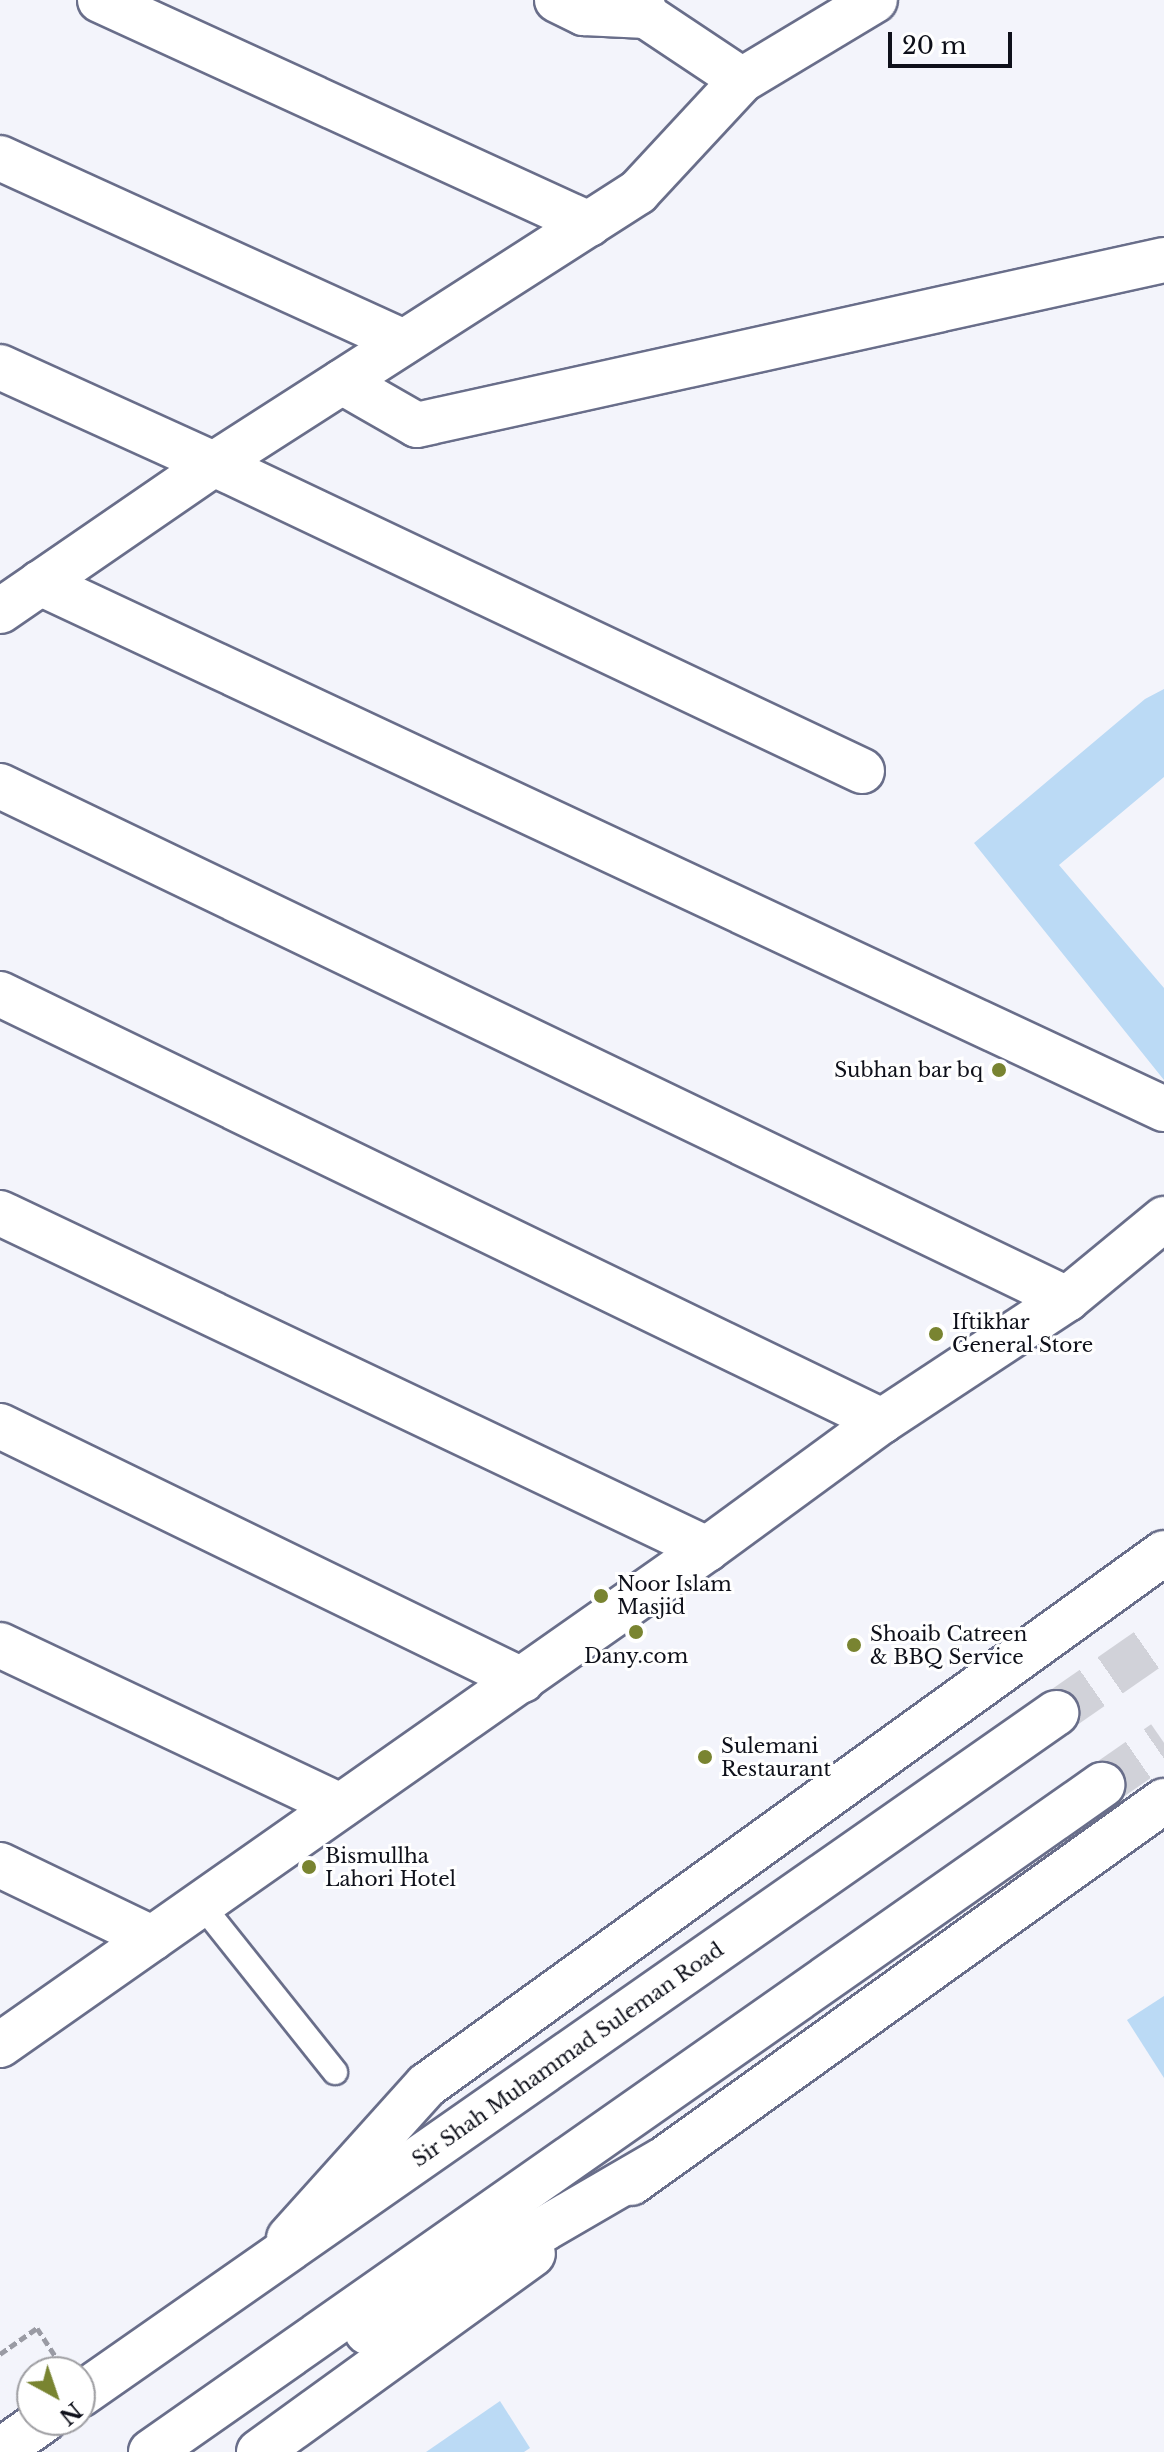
<!DOCTYPE html>
<html>
<head>
<meta charset="utf-8">
<style>
  body { margin:0 }
  #map { position:relative; width:1164px; height:2452px; overflow:hidden; background:#f3f4fb; font-family:"Libre Baskerville",serif }
  div>[style] { position:absolute }
  .building>* { inset:0; background:#bbdaf5 }
  .trunk-tunnel>* { height:44px; margin-top:-22px; transform-origin:0; background:repeating-linear-gradient(90deg,#d1d2d9 0 44px,transparent 0 66px) }
  .path>* { height:5px; margin-top:-2.5px; transform-origin:0; background:repeating-linear-gradient(90deg,#9a9ba4 0 8px,transparent 0 12px) }
  .roads { filter:drop-shadow(2px 0 #696e8a) drop-shadow(-2px 0 #696e8a) drop-shadow(0 2px #696e8a) drop-shadow(0 -2px #696e8a) }
  .service>* { height:24px; margin:-12px; padding:0 12px; transform-origin:12px; border-radius:12px; background:#fff }
  .minor>* { height:44px; margin:-22px; padding:0 22px; transform-origin:22px; border-radius:22px; background:#fff }
  .tertiary>* { height:44px; margin:-22px; padding:0 22px; transform-origin:22px; border-radius:22px; background:#fff }
  .trunk>* { height:44px; margin:-22px; padding:0 22px; transform-origin:22px; border-radius:22px; background:#fff }
  .dots>* { width:22px; height:22px; translate:-50% -50%; box-sizing:border-box; border:4px solid #fff; border-radius:50% }
  span { translate:-50% -50%; white-space:nowrap; text-align:center; line-height:1.15; -webkit-text-stroke:6px #fff; paint-order:stroke }
  .poi-label { font-size:20px; color:#0e101a }
  .right { translate:-100% -50%; text-align:right }
  .left { translate:0 -50%; text-align:left }
  .street-label { font-size:20px; color:#0e101a }
  .north { position:absolute; left:16px; top:2356px; width:80px; height:80px; box-sizing:border-box; background:#fff; border:2px solid #9f9fa3; border-radius:50%; rotate:140deg; font-size:22px; font-weight:700; line-height:32px; text-align:center; color:#0e101a }
  .north::after { content:''; display:block; margin:auto; width:28px; height:36px; background:#798431; clip-path:polygon(50% 0,100% 100%,50% 72%,0 100%) }
  .scale { position:absolute; left:888px; top:32px; width:124px; height:36px; box-sizing:border-box; border:4px solid #0e101a; border-top:0; padding-left:10px; font-size:24px; line-height:28px; white-space:nowrap; color:#0e101a; -webkit-text-stroke:6px #fff; paint-order:stroke }
</style>
</head>
<body>
<div id="map">
  <div class="building">
    <i style="clip-path:polygon(1164px 689px,1164px 777px,1059px 865px,1164px 988px,1164px 1080px,974px 843px,1145px 699px)"></i>
    <i style="clip-path:polygon(1164px 1996px,1164px 2078px,1127px 2020px)"></i>
    <i style="clip-path:polygon(500px 2401px,530px 2448px,524px 2452px,426px 2452px)"></i>
  </div>
  <div class="trunk-tunnel">
    <i style="left:1056px;top:1713px;width:131px;rotate:-34.8deg"></i>
    <i style="left:1102px;top:1785px;width:75px;rotate:-34.7deg"></i>
  </div>
  <div class="path">
    <i style="left:0;top:2354px;width:45px;rotate:-35.1deg"></i>
    <i style="left:37px;top:2328px;width:38px;rotate:57deg"></i>
  </div>
  <div class="roads">
    <div class="service">
      <i style="left:201px;top:1904px;width:215px;rotate:51.4deg"></i>
    </div>
    <div class="minor">
      <i style="left:100px;top:0;width:538px;rotate:24.61deg"></i>
      <i style="left:557px;top:0;width:30px;rotate:26deg"></i>
      <i style="left:584px;top:13px;width:62px;rotate:2.8deg"></i>
      <i style="left:641px;top:0;width:17px;rotate:73deg"></i>
      <i style="left:646px;top:16px;width:115px;rotate:33.7deg"></i>
      <i style="left:0;top:158px;width:443px;rotate:24.5deg"></i>
      <i style="left:0;top:367px;width:235px;rotate:24.4deg"></i>
      <i style="left:214px;top:464px;width:717px;rotate:25.35deg"></i>
      <i style="left:342px;top:382px;width:86px;rotate:29.8deg"></i>
      <i style="left:417px;top:425px;width:765px;rotate:-12.46deg"></i>
      <i style="left:40px;top:583px;width:1241px;rotate:25.08deg"></i>
      <i style="left:0;top:786px;width:1184px;rotate:25.68deg"></i>
      <i style="left:0;top:994px;width:980px;rotate:25.83deg"></i>
      <i style="left:0;top:1213px;width:783px;rotate:25.42deg"></i>
      <i style="left:0;top:1426px;width:581px;rotate:25.95deg"></i>
      <i style="left:0;top:1645px;width:376px;rotate:25.3deg"></i>
      <i style="left:0;top:1865px;width:169px;rotate:25.7deg"></i>
      <i style="left:0;top:2045px;width:864px;rotate:-35.05deg"></i>
      <i style="left:707px;top:1549px;width:217px;rotate:-36.2deg"></i>
      <i style="left:882px;top:1421px;width:222px;rotate:-33.4deg"></i>
      <i style="left:1067px;top:1299px;width:126px;rotate:-39.5deg"></i>
    </div>
    <div class="tertiary">
      <i style="left:0;top:611px;width:260px;rotate:-34.5deg"></i>
      <i style="left:214px;top:464px;width:504px;rotate:-32.68deg"></i>
      <i style="left:638px;top:192px;width:153px;rotate:-47.1deg"></i>
      <i style="left:742px;top:80px;width:155px;rotate:-31deg"></i>
      <i style="left:631px;top:2183px;width:656px;rotate:-35.63deg"></i>
      <i style="left:289px;top:2238px;width:206px;rotate:-48deg"></i>
      <i style="left:427px;top:2085px;width:909px;rotate:-35.82deg"></i>
      <i style="left:259px;top:2452px;width:338px;rotate:-35.9deg"></i>
    </div>
    <div class="trunk">
      <i style="left:367px;top:2332px;width:342px;rotate:-30.2deg"></i>
      <i style="left:80px;top:2395px;width:1191px;rotate:-34.94deg"></i>
      <i style="left:0;top:2451px;width:54px;rotate:-35.2deg"></i>
      <i style="left:151px;top:2452px;width:1162px;rotate:-35.04deg"></i>
    </div>
  </div>
  <div class="dots">
    <i style="left:999px;top:1070px;background:#798431"></i>
    <i style="left:936px;top:1334px;background:#798431"></i>
    <i style="left:601px;top:1596px;background:#798431"></i>
    <i style="left:636px;top:1632px;background:#798431"></i>
    <i style="left:854px;top:1645px;background:#798431"></i>
    <i style="left:705px;top:1757px;background:#798431"></i>
    <i style="left:309px;top:1867px;background:#798431"></i>
  </div>
  <div class="poi-label">
    <span class="right" style="left:983px;top:1070px">Subhan bar bq</span>
    <span class="left" style="left:952px;top:1334px">Iftikhar<br>General Store</span>
    <span class="left" style="left:617px;top:1596px">Noor Islam<br>Masjid</span>
    <span class="left" style="left:870px;top:1646px">Shoaib Catreen<br>&amp; BBQ Service</span>
    <span style="left:636px;top:1656px">Dany.com</span>
    <span class="left" style="left:721px;top:1758px">Sulemani<br>Restaurant</span>
    <span class="left" style="left:325px;top:1868px">Bismullha<br>Lahori Hotel</span>
  </div>
  <div class="street-label">
    <span style="left:568px;top:2055px;rotate:-35deg">Sir Shah Muhammad Suleman Road</span>
  </div>
  <div class="north">N</div>
  <div class="scale">20 m</div>
</div>
</body>
</html>
